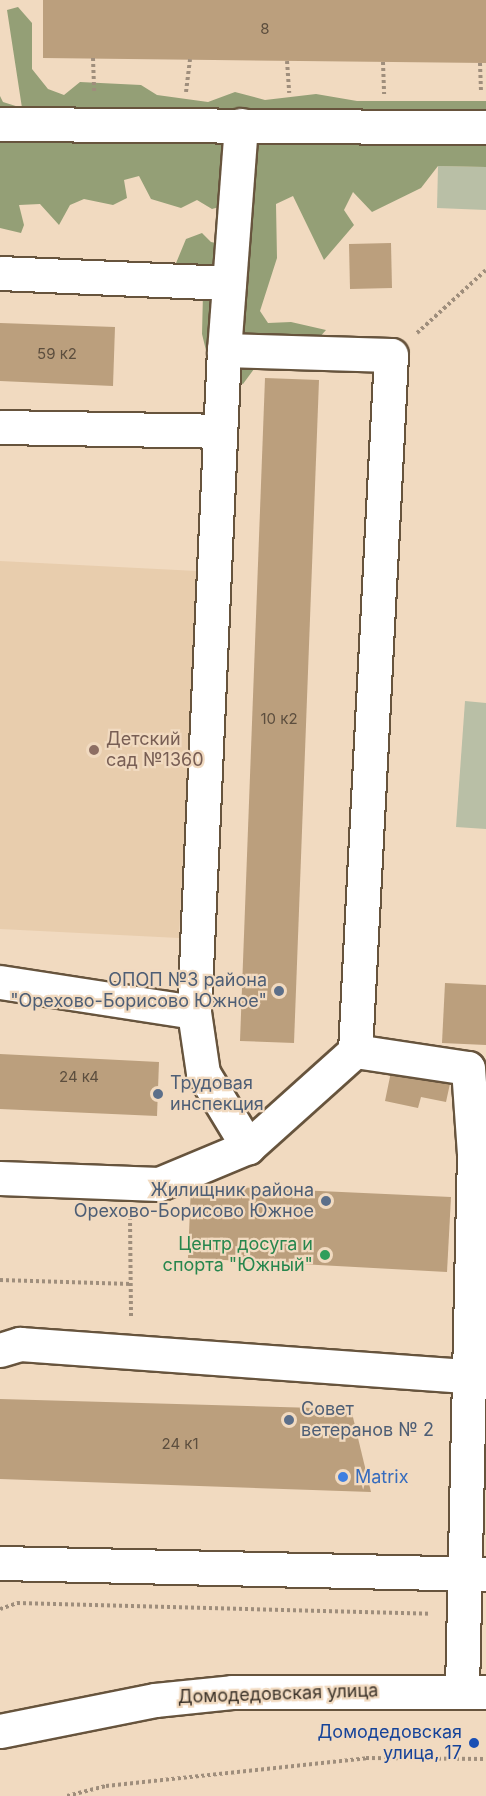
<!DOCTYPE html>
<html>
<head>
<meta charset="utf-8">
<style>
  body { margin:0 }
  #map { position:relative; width:486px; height:1796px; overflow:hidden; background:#f1dac0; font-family:Inter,sans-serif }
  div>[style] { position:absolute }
  .built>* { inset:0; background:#e8cdad }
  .green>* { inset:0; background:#b9bfa6 }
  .forest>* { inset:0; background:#949f76 }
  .building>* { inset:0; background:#bb9f7d }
  .path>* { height:4px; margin-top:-2px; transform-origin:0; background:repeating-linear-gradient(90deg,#9f8e7c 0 3px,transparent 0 6px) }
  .roads { filter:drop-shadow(2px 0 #67543d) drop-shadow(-2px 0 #67543d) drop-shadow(0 2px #67543d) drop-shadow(0 -2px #67543d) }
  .minor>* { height:33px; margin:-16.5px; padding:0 16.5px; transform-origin:16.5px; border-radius:16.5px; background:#fff }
  .dots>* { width:16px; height:16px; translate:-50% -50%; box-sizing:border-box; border:3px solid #f1dac0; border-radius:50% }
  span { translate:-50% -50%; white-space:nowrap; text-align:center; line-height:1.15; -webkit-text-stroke:4.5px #f1dac0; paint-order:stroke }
  .number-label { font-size:15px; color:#5c4e3e }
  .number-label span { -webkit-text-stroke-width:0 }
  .education-label { font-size:18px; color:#785e54 }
  .left { translate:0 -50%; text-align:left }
  .service-label { font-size:18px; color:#4e5e75 }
  .right { translate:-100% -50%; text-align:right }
  .leisure-label { font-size:18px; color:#27864d }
  .shop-label { font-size:18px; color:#366cbe }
  .street-label { font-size:18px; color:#3c3329 }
  .transit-label { font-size:18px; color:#164399 }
</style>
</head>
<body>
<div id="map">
  <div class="built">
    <i style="clip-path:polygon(0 561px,197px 571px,179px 938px,0 929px)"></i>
  </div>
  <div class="green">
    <i style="clip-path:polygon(438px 166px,486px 167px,486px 210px,437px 208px)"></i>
    <i style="clip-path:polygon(465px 701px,486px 703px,486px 829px,456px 827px)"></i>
  </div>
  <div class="forest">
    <i style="clip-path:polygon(18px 7px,32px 23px,32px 69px,48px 89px,64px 95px,80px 82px,141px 85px,157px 95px,208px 102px,235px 92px,265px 100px,316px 94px,357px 101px,486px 101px,486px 167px,438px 166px,421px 188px,372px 212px,353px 192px,344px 210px,354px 225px,324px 260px,293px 196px,276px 204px,277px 258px,260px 311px,268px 323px,291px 322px,326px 330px,295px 365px,254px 369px,243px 384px,211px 371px,202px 334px,203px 293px,174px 268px,186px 239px,202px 233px,211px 242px,245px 249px,244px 200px,212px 209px,197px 200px,181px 208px,151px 199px,139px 176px,124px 180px,127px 198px,113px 205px,84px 199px,70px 205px,59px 225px,40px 204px,19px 205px,24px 225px,21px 233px,0 228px,0 96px,3px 102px,22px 108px,7px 10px)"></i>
  </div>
  <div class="building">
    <i style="clip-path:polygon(43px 0,486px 0,486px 63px,43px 58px)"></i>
    <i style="clip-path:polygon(391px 243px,392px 288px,350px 289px,349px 244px)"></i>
    <i style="clip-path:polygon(0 323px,115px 327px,113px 386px,0 381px)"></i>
    <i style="clip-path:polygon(265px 378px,319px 380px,294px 1043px,240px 1041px)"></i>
    <i style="clip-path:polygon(445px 983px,486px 985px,486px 1045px,442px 1043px)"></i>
    <i style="clip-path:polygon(0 1054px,159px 1062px,157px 1116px,0 1109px)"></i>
    <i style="clip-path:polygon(392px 1067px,451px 1079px,446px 1102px,421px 1097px,418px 1108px,385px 1101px)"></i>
    <i style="clip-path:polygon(191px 1185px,451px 1197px,447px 1272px,188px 1258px)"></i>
    <i style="clip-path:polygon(0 1399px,351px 1409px,371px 1492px,0 1479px)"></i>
  </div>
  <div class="path">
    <i style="left:93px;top:58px;width:33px;rotate:88deg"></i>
    <i style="left:287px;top:61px;width:32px;rotate:86deg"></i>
    <i style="left:383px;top:62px;width:32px;rotate:88deg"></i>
    <i style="left:480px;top:63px;width:30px;rotate:88deg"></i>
    <i style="left:186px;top:92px;width:33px;rotate:-83deg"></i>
    <i style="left:417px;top:333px;width:93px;rotate:-42.4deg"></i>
    <i style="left:130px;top:1217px;width:100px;rotate:89.4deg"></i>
    <i style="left:0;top:1280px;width:131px;rotate:1.7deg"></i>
    <i style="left:0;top:1609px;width:18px;rotate:-19deg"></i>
    <i style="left:17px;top:1603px;width:414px;rotate:1.5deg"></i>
    <i style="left:67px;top:1796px;width:40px;rotate:-14.4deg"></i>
    <i style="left:106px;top:1786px;width:262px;rotate:-6.1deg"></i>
    <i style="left:366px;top:1758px;width:120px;rotate:0.5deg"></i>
  </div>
  <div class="roads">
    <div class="minor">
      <i style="left:0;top:124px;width:486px;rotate:0.4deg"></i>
      <i style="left:241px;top:125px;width:226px;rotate:94.3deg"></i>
      <i style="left:224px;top:350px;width:167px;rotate:1.7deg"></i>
      <i style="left:391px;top:355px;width:697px;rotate:92.96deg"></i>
      <i style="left:355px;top:1051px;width:114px;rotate:8.6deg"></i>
      <i style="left:468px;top:1068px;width:85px;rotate:86deg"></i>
      <i style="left:474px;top:1153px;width:536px;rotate:91.28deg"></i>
      <i style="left:0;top:273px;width:229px;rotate:2.5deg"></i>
      <i style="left:0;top:427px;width:220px;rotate:1deg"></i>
      <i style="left:0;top:982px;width:196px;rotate:8.8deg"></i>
      <i style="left:194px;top:1012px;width:62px;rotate:81.6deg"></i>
      <i style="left:203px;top:1073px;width:87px;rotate:58.7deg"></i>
      <i style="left:194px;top:1012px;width:663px;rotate:-87.41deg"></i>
      <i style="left:0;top:1178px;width:159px;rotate:2.2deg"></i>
      <i style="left:159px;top:1184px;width:96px;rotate:-22.6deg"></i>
      <i style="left:248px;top:1147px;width:144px;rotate:-41.9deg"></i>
      <i style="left:0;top:1350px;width:21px;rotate:-17deg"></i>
      <i style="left:20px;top:1344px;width:450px;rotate:4.1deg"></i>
      <i style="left:0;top:1563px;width:486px;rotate:1.3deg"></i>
      <i style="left:0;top:1731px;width:158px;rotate:-11.3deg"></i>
      <i style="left:155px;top:1700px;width:77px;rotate:-5.9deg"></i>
      <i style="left:232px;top:1692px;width:254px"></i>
    </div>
  </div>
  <div class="dots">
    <i style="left:94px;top:750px;background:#8d6e63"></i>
    <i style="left:279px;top:991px;background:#5c6f8a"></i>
    <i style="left:158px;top:1094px;background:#5c6f8a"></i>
    <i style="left:326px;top:1201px;background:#5c6f8a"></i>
    <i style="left:325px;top:1255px;background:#2e9e5b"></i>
    <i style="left:289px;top:1420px;background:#5c6f8a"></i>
    <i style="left:343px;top:1477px;background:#3f7fe0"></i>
    <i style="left:474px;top:1743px;background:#1a4fb4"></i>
  </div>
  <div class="number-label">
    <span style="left:265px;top:29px">8</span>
    <span style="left:57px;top:354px">59 к2</span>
    <span style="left:279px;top:719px">10 к2</span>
    <span style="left:79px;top:1077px">24 к4</span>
    <span style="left:180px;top:1444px">24 к1</span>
  </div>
  <div class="education-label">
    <span class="left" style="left:106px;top:750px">Детский<br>сад №1360</span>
  </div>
  <div class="service-label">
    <span class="right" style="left:267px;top:991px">ОПОП №3 района<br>"Орехово-Борисово Южное"</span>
    <span class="left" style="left:170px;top:1094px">Трудовая<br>инспекция</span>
    <span class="right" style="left:314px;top:1201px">Жилищник района<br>Орехово-Борисово Южное</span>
    <span class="left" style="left:301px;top:1420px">Совет<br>ветеранов № 2</span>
  </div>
  <div class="leisure-label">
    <span class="right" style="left:313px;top:1255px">Центр досуга и<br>спорта "Южный"</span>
  </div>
  <div class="shop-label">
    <span class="left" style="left:355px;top:1477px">Matrix</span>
  </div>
  <div class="street-label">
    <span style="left:278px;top:1694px;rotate:-2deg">Домодедовская улица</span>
  </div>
  <div class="transit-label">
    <span class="right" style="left:462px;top:1743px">Домодедовская<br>улица, 17</span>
  </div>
</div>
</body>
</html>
